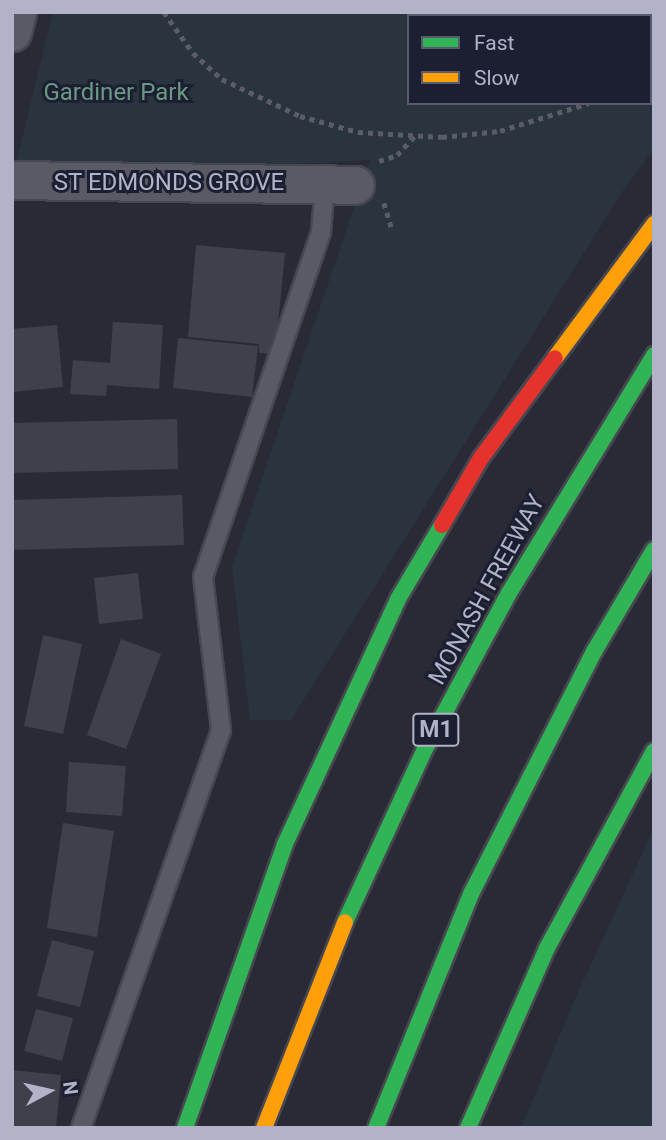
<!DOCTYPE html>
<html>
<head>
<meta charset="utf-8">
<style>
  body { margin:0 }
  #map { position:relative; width:666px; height:1140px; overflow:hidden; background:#292a36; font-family:Roboto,sans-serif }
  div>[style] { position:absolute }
  .green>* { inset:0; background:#29343f }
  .building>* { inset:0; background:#3f404c }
  .path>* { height:4.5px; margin-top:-2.25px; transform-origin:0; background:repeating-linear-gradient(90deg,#5b5d66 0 5px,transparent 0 10px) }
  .roads { filter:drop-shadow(2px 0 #464750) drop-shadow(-2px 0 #464750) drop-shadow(0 2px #464750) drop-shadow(0 -2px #464750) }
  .lane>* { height:18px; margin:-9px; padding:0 9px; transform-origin:9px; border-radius:9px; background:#595a64 }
  .street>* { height:37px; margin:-18.5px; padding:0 18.5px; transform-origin:18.5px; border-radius:18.5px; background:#595a64 }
  .fast>* { height:16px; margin:-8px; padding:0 8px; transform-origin:8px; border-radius:8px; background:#30b455 }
  .slow>* { height:16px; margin:-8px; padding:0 8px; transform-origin:8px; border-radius:8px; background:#ff9f0a }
  .jam>* { height:16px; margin:-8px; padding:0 8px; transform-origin:8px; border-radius:8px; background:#e5322d }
  span { translate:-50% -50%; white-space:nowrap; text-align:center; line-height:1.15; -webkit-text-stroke:6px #1c1e31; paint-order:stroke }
  .shield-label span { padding:2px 5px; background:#1c1e31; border:2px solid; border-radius:5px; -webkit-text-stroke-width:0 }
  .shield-label { font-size:23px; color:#b2b3c8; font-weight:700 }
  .park-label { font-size:24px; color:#6a9984 }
  .street-label { font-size:24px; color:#b2b3c8 }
  .frame { position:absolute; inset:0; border:14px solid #b2b3c8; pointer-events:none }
  .legend { position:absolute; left:407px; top:14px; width:245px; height:91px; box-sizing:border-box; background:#1c1e31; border:2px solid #585a6d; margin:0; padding:9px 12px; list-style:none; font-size:21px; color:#b2b3c8 }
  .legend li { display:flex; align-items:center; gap:14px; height:35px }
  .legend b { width:35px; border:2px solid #585a6d }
  .north { position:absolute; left:14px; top:1056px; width:70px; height:70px; -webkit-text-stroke:5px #1c1e31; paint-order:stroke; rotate:82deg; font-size:19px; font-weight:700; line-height:28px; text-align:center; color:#b2b3c8 }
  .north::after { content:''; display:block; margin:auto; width:24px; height:32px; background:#b2b3c8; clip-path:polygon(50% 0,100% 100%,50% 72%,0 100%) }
</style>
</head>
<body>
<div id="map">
  <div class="green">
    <i style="clip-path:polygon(evenodd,53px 12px,654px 12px,654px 149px,622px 192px,291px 720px,250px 720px,232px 567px,370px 160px,12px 180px,53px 12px,409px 16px,650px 16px,650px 103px,409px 103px,409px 16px)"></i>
    <i style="clip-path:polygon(654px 828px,654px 1128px,521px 1128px,574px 1001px)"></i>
  </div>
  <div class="building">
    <i style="clip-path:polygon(196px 245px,285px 253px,275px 354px,259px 353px,259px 344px,188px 337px)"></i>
    <i style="clip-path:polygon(113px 322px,163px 325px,159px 389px,107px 385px,106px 396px,70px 394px,73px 360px,110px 363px)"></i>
    <i style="clip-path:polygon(57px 325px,63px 387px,12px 392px,12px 329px)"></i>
    <i style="clip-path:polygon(178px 338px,258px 346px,252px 397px,173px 388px)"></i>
    <i style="clip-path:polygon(177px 419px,178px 469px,12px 473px,12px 423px)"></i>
    <i style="clip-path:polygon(182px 495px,184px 545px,12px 550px,12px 500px)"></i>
    <i style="clip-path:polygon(138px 573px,143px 619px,99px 624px,94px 578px)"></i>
    <i style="clip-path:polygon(43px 635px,82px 644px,63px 734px,24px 726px)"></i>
    <i style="clip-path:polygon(121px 639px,161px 654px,126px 749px,87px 735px)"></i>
    <i style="clip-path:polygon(69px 762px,126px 766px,122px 816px,66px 812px)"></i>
    <i style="clip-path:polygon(63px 823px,114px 831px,97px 937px,47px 928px)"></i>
    <i style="clip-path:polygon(52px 940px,94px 951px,80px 1007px,37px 996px)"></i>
    <i style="clip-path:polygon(36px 1009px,73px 1018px,62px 1061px,24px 1051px)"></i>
    <i style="clip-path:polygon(12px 1070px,61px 1075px,56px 1128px,12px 1128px)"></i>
  </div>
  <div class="path">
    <i style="left:164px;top:12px;width:50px;rotate:54.7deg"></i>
    <i style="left:193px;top:53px;width:39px;rotate:42deg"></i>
    <i style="left:222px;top:79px;width:86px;rotate:25.4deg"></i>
    <i style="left:300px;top:116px;width:60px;rotate:15.4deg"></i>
    <i style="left:358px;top:132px;width:84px;rotate:3.4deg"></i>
    <i style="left:442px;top:137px;width:58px;rotate:-5.9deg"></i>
    <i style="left:500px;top:131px;width:93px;rotate:-17.5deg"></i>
    <i style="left:650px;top:69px;width:4px;rotate:-27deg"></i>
    <i style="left:379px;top:161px;width:19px;rotate:-18deg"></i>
    <i style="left:397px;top:155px;width:25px;rotate:-47deg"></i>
    <i style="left:384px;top:203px;width:27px;rotate:73deg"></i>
  </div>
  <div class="roads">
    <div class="lane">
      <i style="left:81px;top:1128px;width:422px;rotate:-70.6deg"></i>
      <i style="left:221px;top:730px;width:154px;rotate:-96.7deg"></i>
      <i style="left:203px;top:577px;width:365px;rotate:-71.1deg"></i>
      <i style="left:321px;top:232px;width:47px;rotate:-85.1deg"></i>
    </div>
    <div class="street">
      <i style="left:12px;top:32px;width:21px;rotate:-76deg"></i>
      <i style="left:12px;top:180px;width:343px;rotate:0.8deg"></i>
    </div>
    <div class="fast">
      <i style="left:345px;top:922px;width:191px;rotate:-65.2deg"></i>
      <i style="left:425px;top:749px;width:177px;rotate:-61.7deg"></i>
      <i style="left:509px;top:593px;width:279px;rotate:-58.6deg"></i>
      <i style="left:185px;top:1128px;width:301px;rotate:-70.6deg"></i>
      <i style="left:285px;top:844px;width:270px;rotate:-65.2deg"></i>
      <i style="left:398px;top:599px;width:86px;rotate:-59.3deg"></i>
      <i style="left:376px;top:1128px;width:255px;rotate:-67.9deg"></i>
      <i style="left:472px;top:892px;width:271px;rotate:-63.1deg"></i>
      <i style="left:595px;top:650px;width:116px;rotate:-59.5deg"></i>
      <i style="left:468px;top:1128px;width:197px;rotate:-66.3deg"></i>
      <i style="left:547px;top:948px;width:224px;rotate:-61.5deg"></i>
    </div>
    <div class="slow">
      <i style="left:555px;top:358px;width:167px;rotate:-53.5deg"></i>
      <i style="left:264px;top:1128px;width:221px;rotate:-68.5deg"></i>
    </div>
    <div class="jam">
      <i style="left:442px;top:525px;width:78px;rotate:-59.8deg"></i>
      <i style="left:481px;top:458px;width:124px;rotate:-53.5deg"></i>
    </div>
  </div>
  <div class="shield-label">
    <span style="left:436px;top:730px">M1</span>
  </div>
  <div class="park-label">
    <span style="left:116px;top:93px">Gardiner Park</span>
  </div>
  <div class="street-label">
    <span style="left:169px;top:183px">ST EDMONDS GROVE</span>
    <span style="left:487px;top:590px;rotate:-61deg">MONASH FREEWAY</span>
  </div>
  <div class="frame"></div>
  <ul class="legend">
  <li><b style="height:9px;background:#30b455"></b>Fast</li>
  <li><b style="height:9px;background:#ff9f0a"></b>Slow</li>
  </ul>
  <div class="north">N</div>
</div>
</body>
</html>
